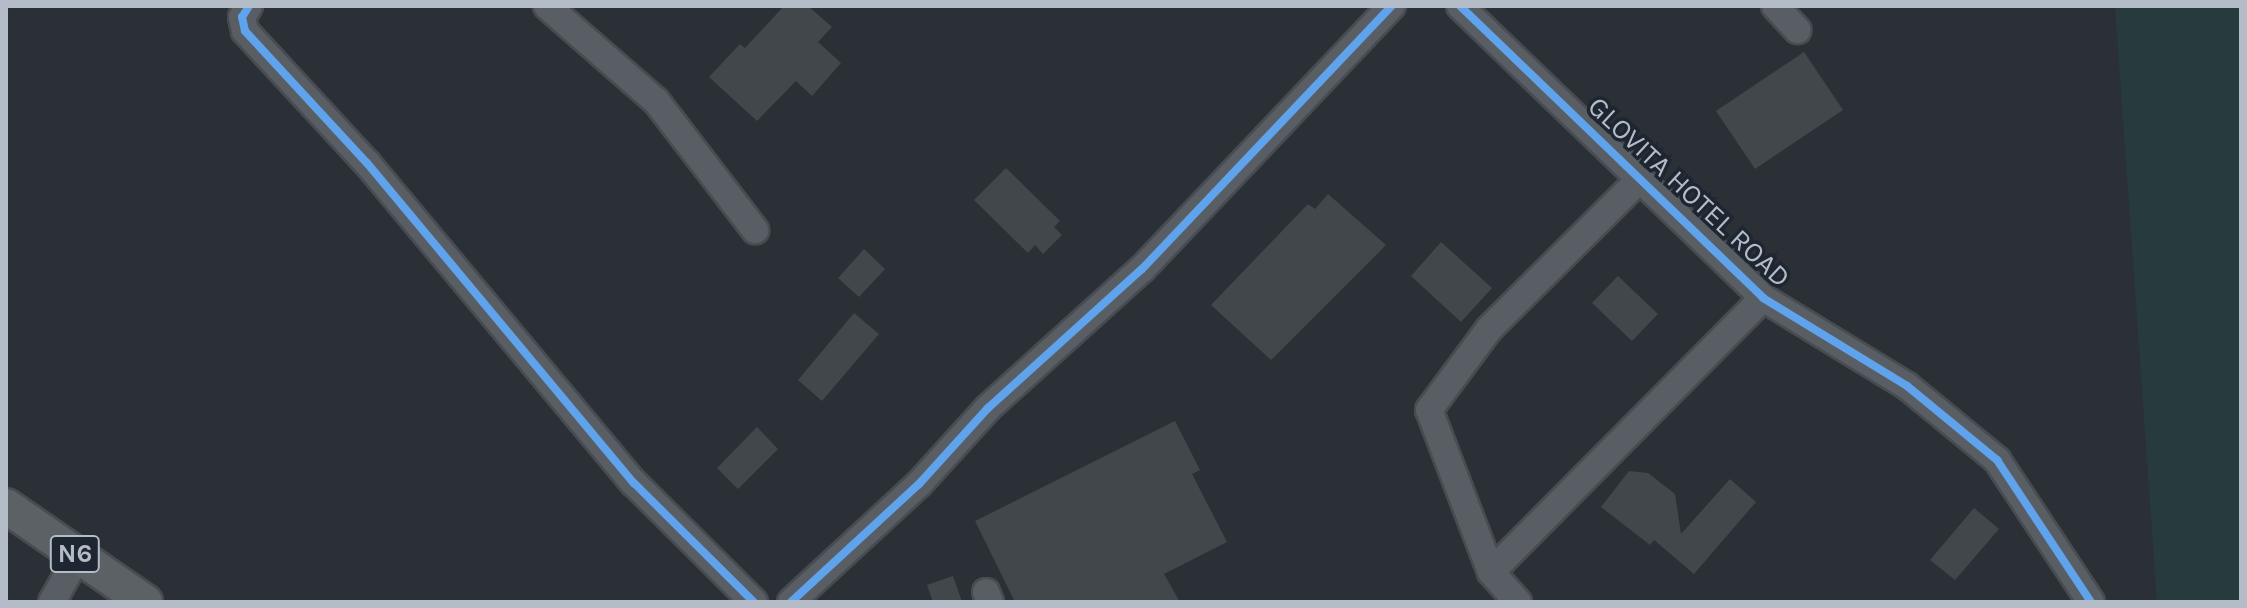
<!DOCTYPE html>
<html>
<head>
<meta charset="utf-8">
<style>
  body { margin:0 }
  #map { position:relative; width:2247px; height:608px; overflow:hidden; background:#2a3036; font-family:Karla,sans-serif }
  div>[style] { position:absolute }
  .green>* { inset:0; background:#273a3c }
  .building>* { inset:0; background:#42474c }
  .roads { filter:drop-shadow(2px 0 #484c51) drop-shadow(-2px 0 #484c51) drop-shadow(0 2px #484c51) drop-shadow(0 -2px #484c51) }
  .minor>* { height:26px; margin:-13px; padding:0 13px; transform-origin:13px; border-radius:13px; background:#595e65 }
  .major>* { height:34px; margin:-17px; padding:0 17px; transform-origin:17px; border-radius:17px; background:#5c6166 }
  .cycleway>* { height:8px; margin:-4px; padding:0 4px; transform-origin:4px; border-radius:4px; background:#60a3ed }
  span { translate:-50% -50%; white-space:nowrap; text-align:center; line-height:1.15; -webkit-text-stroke:7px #1d2631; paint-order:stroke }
  .shield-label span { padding:2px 6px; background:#1d2631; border:2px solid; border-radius:6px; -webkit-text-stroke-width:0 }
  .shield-label { font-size:26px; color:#b3bcc7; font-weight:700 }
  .street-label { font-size:28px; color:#b3bcc7 }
  .frame { position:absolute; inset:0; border:8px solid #b3bcc7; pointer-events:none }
</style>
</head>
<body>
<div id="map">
  <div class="green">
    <i style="clip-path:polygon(2115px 6px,2241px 6px,2241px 602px,2157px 602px)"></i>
  </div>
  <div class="building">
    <i style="clip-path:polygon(784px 6px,808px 6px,832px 27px,818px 42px,841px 63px,812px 96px,796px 81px,757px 121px,709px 77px,740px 44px,745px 48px)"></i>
    <i style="clip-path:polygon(1804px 52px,1843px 110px,1755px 169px,1716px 111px)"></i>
    <i style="clip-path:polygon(1006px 168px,1060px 221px,1054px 227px,1062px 235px,1043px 254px,1035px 245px,1028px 253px,974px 200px)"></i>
    <i style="clip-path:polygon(1328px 194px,1386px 245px,1271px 360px,1211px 305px,1308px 204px,1315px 209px)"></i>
    <i style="clip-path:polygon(1441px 242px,1492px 288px,1461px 322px,1411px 276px)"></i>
    <i style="clip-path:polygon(864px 249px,885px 269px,859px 297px,838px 278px)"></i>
    <i style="clip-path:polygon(1618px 276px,1658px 314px,1632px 341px,1592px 303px)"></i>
    <i style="clip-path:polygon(854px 313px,879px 334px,822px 401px,798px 380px)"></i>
    <i style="clip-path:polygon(1175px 421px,1200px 470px,1192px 474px,1227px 542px,1164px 574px,1180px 602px,1015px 602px,975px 521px)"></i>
    <i style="clip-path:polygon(757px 427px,778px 449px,738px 489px,717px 468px)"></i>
    <i style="clip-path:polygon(1629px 471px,1648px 473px,1675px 494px,1681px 534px,1730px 479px,1756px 502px,1694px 574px,1654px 540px,1650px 545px,1601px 507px)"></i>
    <i style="clip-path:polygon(1974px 508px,1999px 529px,1955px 580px,1930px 560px)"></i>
    <i style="clip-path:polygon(953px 576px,962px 602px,933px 602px,927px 585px)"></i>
  </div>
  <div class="roads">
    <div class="minor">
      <i style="left:249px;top:6px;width:13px;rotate:122deg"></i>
      <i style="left:242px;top:17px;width:14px;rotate:78deg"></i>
      <i style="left:245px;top:31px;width:180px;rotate:47.3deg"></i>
      <i style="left:367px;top:163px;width:417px;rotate:50.2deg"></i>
      <i style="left:634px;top:483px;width:169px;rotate:44.8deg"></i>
      <i style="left:547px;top:6px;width:145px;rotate:41.1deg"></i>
      <i style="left:656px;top:101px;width:163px;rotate:52.5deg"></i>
      <i style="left:1460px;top:6px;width:421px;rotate:43.9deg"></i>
      <i style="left:1763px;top:298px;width:169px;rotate:31.4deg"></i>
      <i style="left:1907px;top:386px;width:117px;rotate:39.4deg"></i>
      <i style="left:1997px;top:460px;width:170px;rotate:56.5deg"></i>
      <i style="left:1775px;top:6px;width:33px;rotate:47deg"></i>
      <i style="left:1491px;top:572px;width:173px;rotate:-110.9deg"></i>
      <i style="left:1429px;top:410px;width:102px;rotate:-53.4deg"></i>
      <i style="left:1490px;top:328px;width:210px;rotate:-44.8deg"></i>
      <i style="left:986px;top:592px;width:11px;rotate:68deg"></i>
      <i style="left:52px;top:602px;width:53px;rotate:-60.5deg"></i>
      <i style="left:791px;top:602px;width:174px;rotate:-42.7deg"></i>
      <i style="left:919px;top:484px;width:103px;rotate:-47.8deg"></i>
      <i style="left:988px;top:408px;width:207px;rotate:-42.1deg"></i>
      <i style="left:1142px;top:269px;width:363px;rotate:-46.5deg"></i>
      <i style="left:1518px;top:602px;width:40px;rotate:-132deg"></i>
      <i style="left:1491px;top:572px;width:386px;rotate:-45.2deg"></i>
    </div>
    <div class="major">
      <i style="left:6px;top:506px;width:169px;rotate:34.6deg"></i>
    </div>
  </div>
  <div class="cycleway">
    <i style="left:249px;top:6px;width:13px;rotate:122deg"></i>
    <i style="left:242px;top:17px;width:14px;rotate:78deg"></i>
    <i style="left:245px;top:31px;width:180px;rotate:47.3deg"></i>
    <i style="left:367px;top:163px;width:417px;rotate:50.2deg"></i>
    <i style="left:634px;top:483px;width:169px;rotate:44.8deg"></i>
    <i style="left:1460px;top:6px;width:421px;rotate:43.9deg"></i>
    <i style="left:1763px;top:298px;width:169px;rotate:31.4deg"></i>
    <i style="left:1907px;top:386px;width:117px;rotate:39.4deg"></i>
    <i style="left:1997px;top:460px;width:170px;rotate:56.5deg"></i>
    <i style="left:791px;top:602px;width:174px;rotate:-42.7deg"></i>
    <i style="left:919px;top:484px;width:103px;rotate:-47.8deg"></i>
    <i style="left:988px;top:408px;width:207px;rotate:-42.1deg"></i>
    <i style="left:1142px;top:269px;width:363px;rotate:-46.5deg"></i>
  </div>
  <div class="shield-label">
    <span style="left:75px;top:554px">N6</span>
  </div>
  <div class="street-label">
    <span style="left:1689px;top:192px;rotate:43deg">GLOVITA HOTEL ROAD</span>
  </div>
  <div class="frame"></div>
</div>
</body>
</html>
